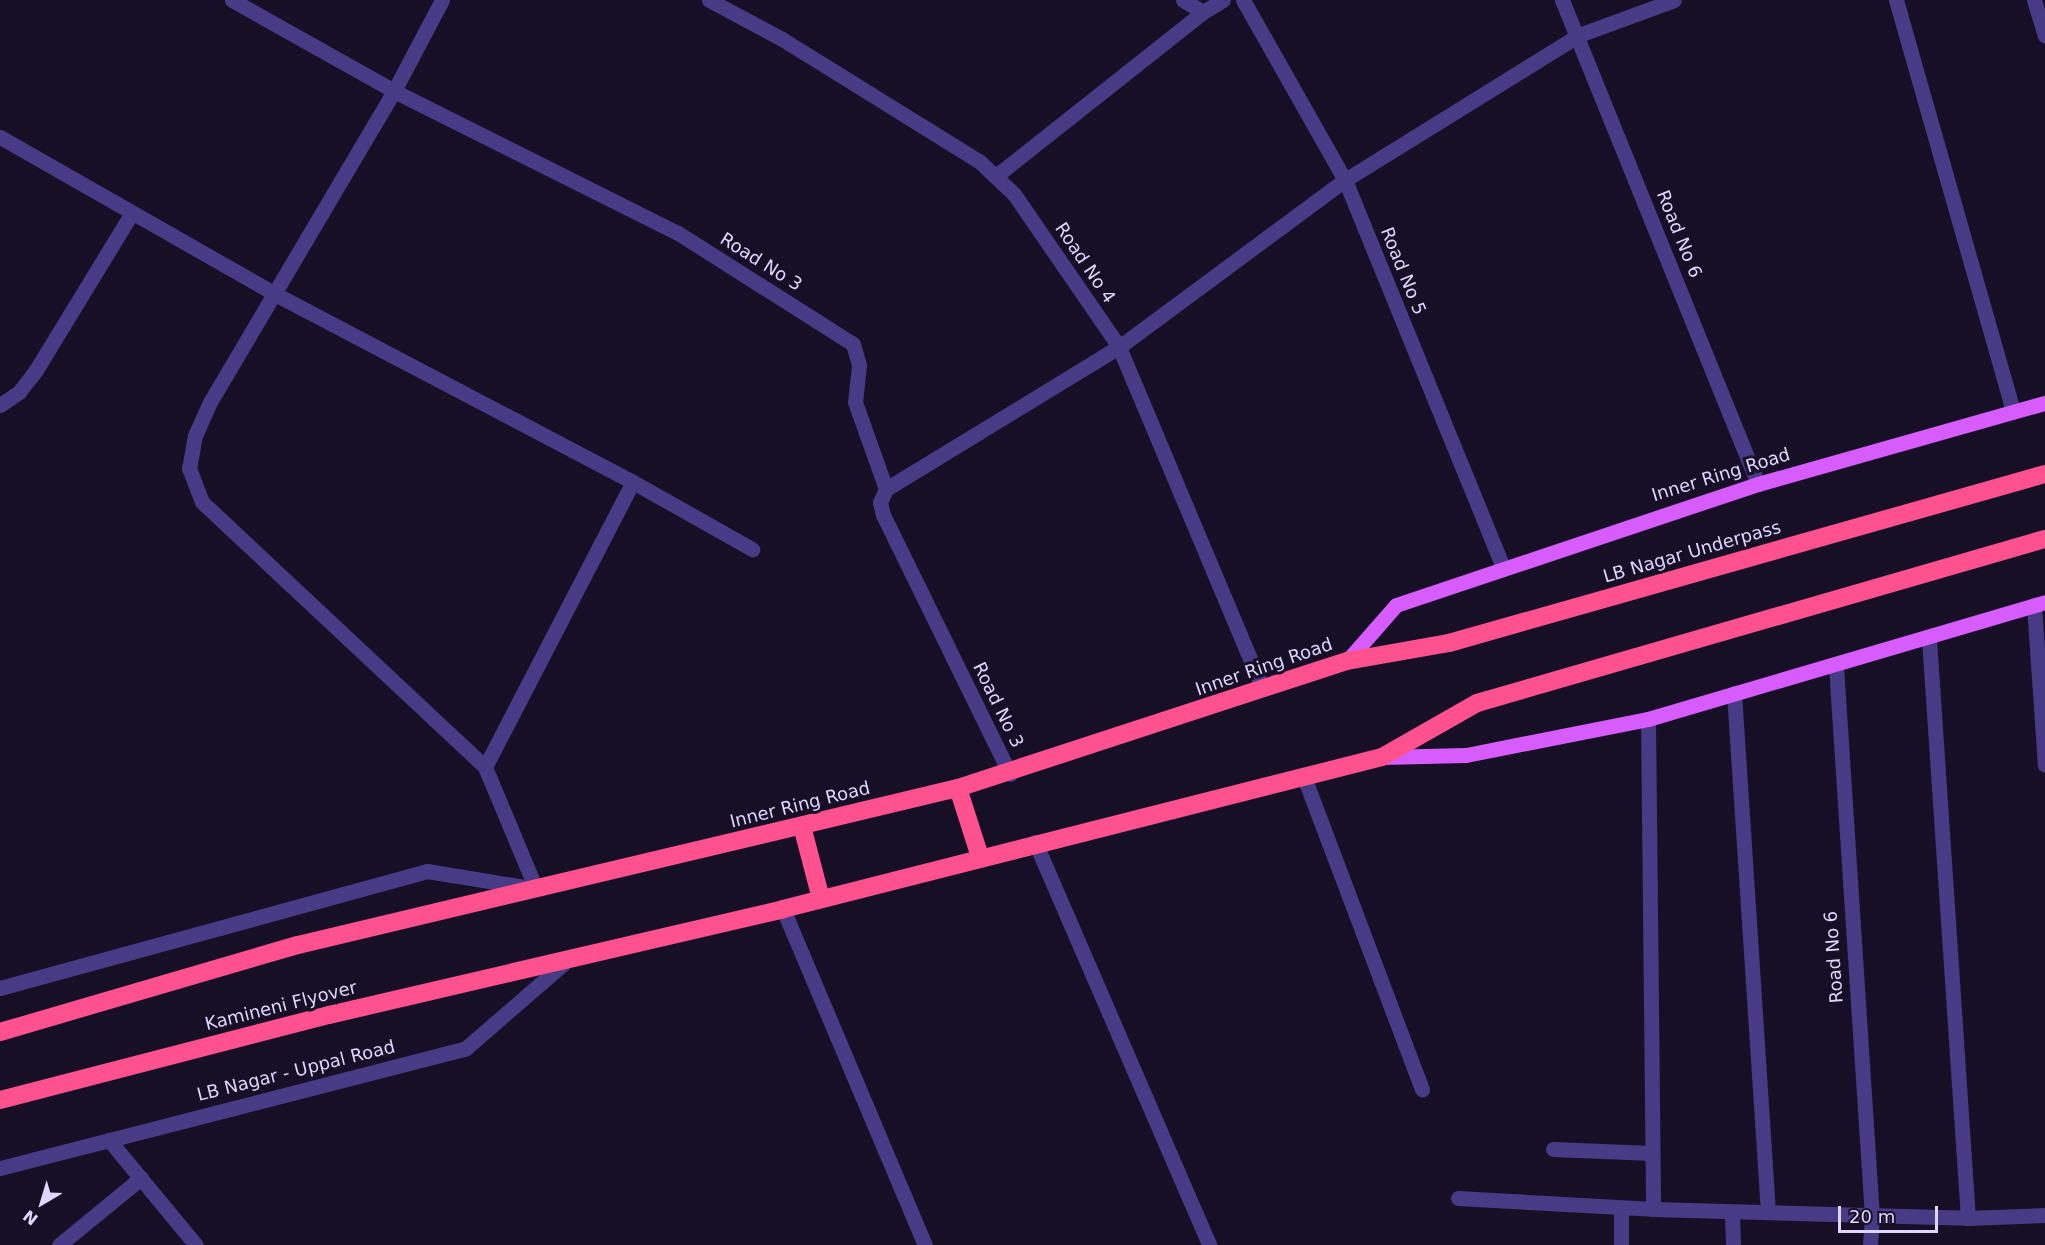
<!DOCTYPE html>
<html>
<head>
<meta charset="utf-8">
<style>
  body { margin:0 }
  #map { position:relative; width:2045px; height:1245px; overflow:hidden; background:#160f26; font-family:"DejaVu Sans",sans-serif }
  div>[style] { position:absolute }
  .minor>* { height:15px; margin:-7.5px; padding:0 7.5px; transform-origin:7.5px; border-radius:7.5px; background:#473b85 }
  .major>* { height:15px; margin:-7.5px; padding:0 7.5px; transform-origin:7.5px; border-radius:7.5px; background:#d65cfe }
  .highway>* { height:18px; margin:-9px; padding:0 9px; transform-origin:9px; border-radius:9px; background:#fe518e }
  span { translate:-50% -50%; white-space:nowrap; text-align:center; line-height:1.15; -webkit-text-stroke:6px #160f26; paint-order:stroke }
  .street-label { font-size:18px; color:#dfd5ff }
  .north { position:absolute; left:12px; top:1173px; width:60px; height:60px; -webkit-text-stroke:4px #160f26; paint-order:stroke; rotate:218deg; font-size:16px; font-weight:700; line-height:24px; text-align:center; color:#dfd5ff }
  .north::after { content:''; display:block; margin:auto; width:21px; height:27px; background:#dfd5ff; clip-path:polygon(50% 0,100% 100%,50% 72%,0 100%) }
  .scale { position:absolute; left:1838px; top:1206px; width:100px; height:27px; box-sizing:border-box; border:3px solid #dfd5ff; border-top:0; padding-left:8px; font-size:18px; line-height:21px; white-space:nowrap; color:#dfd5ff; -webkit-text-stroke:4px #160f26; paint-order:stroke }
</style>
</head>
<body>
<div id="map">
  <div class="minor">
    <i style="left:232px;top:0;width:186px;rotate:29.3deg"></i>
    <i style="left:394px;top:91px;width:318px;rotate:26.6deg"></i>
    <i style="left:678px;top:233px;width:207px;rotate:32.4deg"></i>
    <i style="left:853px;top:344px;width:22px;rotate:74deg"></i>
    <i style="left:859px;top:365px;width:37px;rotate:96deg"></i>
    <i style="left:855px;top:402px;width:92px;rotate:70.4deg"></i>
    <i style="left:442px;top:0;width:103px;rotate:117.8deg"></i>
    <i style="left:394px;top:91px;width:361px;rotate:120.6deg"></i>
    <i style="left:210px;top:402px;width:36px;rotate:114deg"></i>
    <i style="left:195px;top:435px;width:34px;rotate:100deg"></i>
    <i style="left:189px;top:468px;width:36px;rotate:69deg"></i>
    <i style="left:202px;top:502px;width:388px;rotate:43.1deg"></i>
    <i style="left:485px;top:767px;width:132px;rotate:67.3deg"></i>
    <i style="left:709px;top:0;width:83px;rotate:28.1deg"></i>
    <i style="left:782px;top:39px;width:232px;rotate:31.8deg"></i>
    <i style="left:979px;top:161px;width:48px;rotate:43.3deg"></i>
    <i style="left:1014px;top:194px;width:186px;rotate:55.5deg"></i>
    <i style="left:1119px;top:347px;width:371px;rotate:67.2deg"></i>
    <i style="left:1183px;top:0;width:23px;rotate:31deg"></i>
    <i style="left:1203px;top:12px;width:23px;rotate:-31deg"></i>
    <i style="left:1243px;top:0;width:207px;rotate:60.5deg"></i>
    <i style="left:1345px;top:180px;width:419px;rotate:67.8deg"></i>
    <i style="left:1562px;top:0;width:522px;rotate:67.95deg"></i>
    <i style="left:1896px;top:0;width:428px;rotate:74.1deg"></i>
    <i style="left:2034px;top:0;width:37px;rotate:73deg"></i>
    <i style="left:0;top:137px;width:317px;rotate:29.7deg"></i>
    <i style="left:275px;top:294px;width:404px;rotate:27.7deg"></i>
    <i style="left:633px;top:482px;width:137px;rotate:29.4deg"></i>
    <i style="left:996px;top:176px;width:264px;rotate:-38.4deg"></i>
    <i style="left:0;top:405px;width:23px;rotate:-34deg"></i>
    <i style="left:19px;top:392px;width:28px;rotate:-52deg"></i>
    <i style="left:36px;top:370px;width:184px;rotate:-58.6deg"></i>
    <i style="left:2034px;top:605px;width:160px;rotate:86.1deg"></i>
    <i style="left:1929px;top:639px;width:580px;rotate:86.15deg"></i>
    <i style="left:1836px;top:666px;width:551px;rotate:86.26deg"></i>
    <i style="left:1872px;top:1216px;width:29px;rotate:94deg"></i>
    <i style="left:1734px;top:693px;width:520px;rotate:86.25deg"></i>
    <i style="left:1648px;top:719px;width:490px;rotate:89.4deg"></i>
    <i style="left:1653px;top:1209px;width:315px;rotate:1.6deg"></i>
    <i style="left:1968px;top:1218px;width:77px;rotate:-2.2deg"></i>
    <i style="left:485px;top:767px;width:321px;rotate:-62.6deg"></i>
    <i style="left:1010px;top:774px;width:288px;rotate:-116.1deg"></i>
    <i style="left:883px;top:515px;width:13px;rotate:-103deg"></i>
    <i style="left:880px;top:502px;width:14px;rotate:-65deg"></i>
    <i style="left:886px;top:489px;width:273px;rotate:-31.4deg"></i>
    <i style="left:1119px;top:347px;width:281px;rotate:-36.5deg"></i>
    <i style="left:1345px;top:180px;width:275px;rotate:-31.8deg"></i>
    <i style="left:1579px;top:35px;width:101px;rotate:-20.2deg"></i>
    <i style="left:1304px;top:777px;width:334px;rotate:69.3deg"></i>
    <i style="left:1035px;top:842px;width:439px;rotate:66.6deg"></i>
    <i style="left:783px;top:909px;width:365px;rotate:67.1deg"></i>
    <i style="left:0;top:988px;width:443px;rotate:-15.3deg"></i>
    <i style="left:427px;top:871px;width:105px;rotate:9.3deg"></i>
    <i style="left:109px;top:1140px;width:136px;rotate:50.4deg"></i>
    <i style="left:1553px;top:1149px;width:99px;rotate:2.3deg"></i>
    <i style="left:0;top:1168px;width:481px;rotate:-14.4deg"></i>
    <i style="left:466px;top:1048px;width:138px;rotate:-40.9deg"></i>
    <i style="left:1458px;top:1198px;width:195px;rotate:3.2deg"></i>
    <i style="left:1732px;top:1214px;width:31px;rotate:88deg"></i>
    <i style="left:59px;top:1245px;width:106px;rotate:-39.3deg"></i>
    <i style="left:1621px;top:1245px;width:36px;rotate:-90deg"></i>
  </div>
  <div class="major">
    <i style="left:1347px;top:661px;width:74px;rotate:-48.8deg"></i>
    <i style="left:1396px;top:605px;width:382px;rotate:-18.5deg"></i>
    <i style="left:1758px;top:484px;width:298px;rotate:-15.8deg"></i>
    <i style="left:1382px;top:757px;width:84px;rotate:-1.4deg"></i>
    <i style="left:1466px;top:755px;width:186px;rotate:-11.2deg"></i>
    <i style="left:1648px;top:719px;width:414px;rotate:-16.4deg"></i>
  </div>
  <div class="highway">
    <i style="left:958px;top:788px;width:72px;rotate:72.3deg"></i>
    <i style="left:802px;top:826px;width:75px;rotate:75.4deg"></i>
    <i style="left:0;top:1032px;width:310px;rotate:-16.3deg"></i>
    <i style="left:298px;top:945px;width:678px;rotate:-13.38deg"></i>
    <i style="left:958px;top:788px;width:409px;rotate:-18.1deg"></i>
    <i style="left:1347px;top:661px;width:104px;rotate:-10deg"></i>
    <i style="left:1449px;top:643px;width:619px;rotate:-15.83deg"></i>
    <i style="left:0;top:1100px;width:340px;rotate:-14.5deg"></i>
    <i style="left:329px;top:1015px;width:466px;rotate:-13.1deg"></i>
    <i style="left:783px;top:909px;width:618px;rotate:-14.24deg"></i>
    <i style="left:1382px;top:757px;width:109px;rotate:-29.6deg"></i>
    <i style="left:1477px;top:703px;width:591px;rotate:-16.11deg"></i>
  </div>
  <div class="street-label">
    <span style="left:1679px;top:234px;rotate:68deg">Road No 6</span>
    <span style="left:761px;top:262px;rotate:32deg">Road No 3</span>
    <span style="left:1085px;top:263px;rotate:56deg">Road No 4</span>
    <span style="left:1403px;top:271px;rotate:68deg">Road No 5</span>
    <span style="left:1721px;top:475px;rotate:-17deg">Inner Ring Road</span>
    <span style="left:1692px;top:552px;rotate:-16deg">LB Nagar Underpass</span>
    <span style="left:1264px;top:667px;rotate:-19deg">Inner Ring Road</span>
    <span style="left:998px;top:705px;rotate:64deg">Road No 3</span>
    <span style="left:800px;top:805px;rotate:-14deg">Inner Ring Road</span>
    <span style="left:1834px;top:957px;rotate:-94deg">Road No 6</span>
    <span style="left:281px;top:1006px;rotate:-14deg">Kamineni Flyover</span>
    <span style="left:296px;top:1071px;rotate:-14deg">LB Nagar - Uppal Road</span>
  </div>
  <div class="north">N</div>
  <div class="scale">20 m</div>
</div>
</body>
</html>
